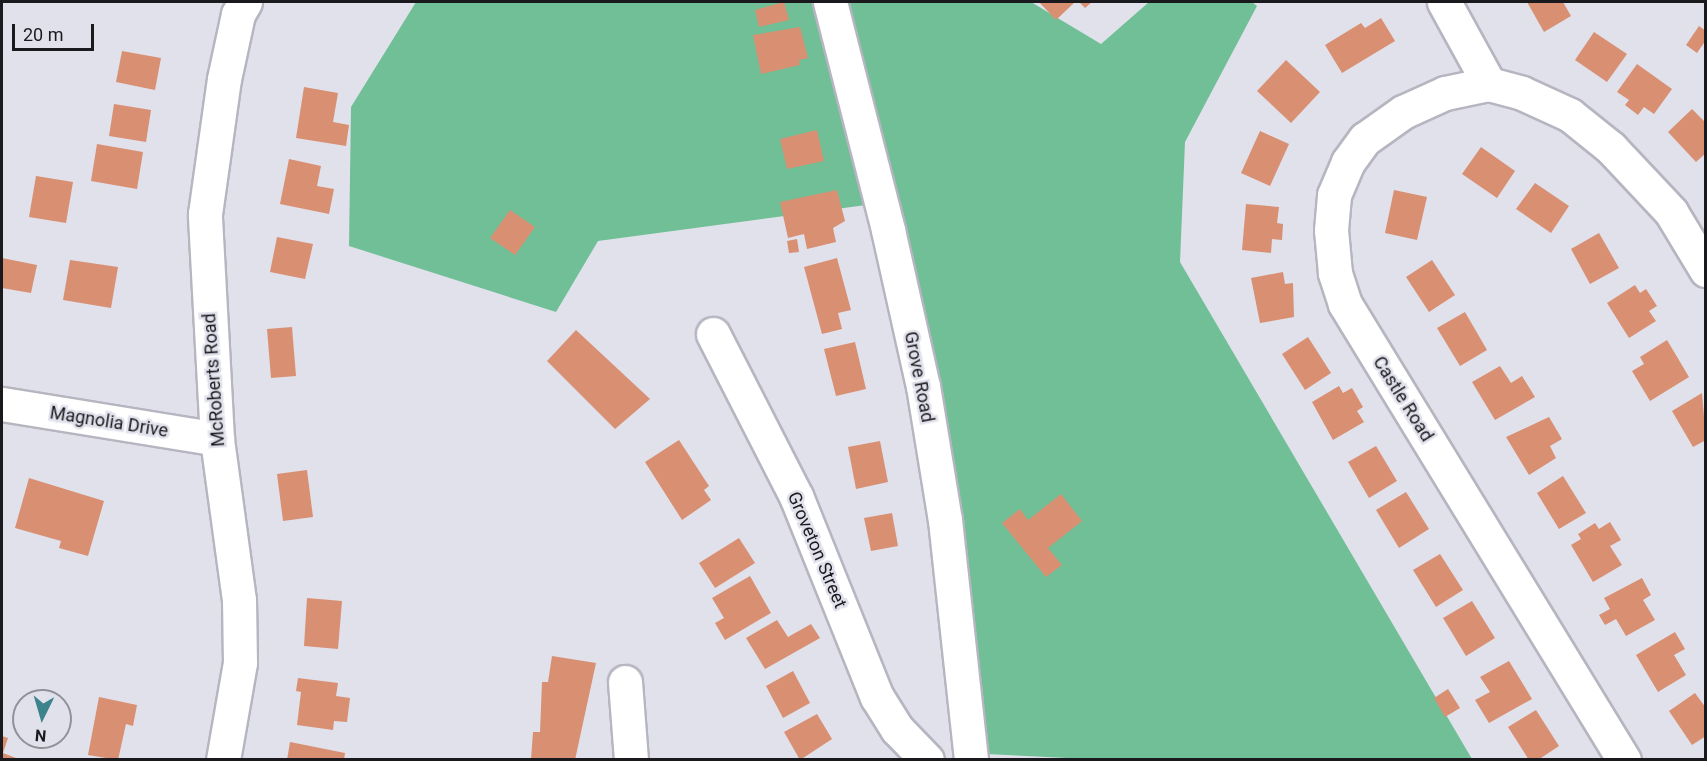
<!DOCTYPE html>
<html>
<head>
<meta charset="utf-8">
<style>
  body { margin:0 }
  #map { position:relative; width:1707px; height:761px; overflow:hidden; background:#e1e1ec; font-family:Roboto,sans-serif }
  div>[style] { position:absolute }
  .forest>* { inset:0; background:#71bf97 }
  .building>* { inset:0; background:#d88f72 }
  .roads { filter:drop-shadow(2px 0 #b6b5c0) drop-shadow(-2px 0 #b6b5c0) drop-shadow(0 2px #b6b5c0) drop-shadow(0 -2px #b6b5c0) }
  .minor>* { height:33px; margin:-16.5px; padding:0 16.5px; transform-origin:16.5px; border-radius:16.5px; background:#fff }
  span { translate:-50% -50%; white-space:nowrap; text-align:center; line-height:1.15; -webkit-text-stroke:5px #e1e1ec; paint-order:stroke }
  .street-label { font-size:18px; color:#1a1a1e }
  .frame { position:absolute; inset:0; border:3px solid #1a1a1e; pointer-events:none }
  .north { position:absolute; left:12px; top:689px; width:60px; height:60px; box-sizing:border-box; background:#e1e1ec; border:2px solid #91919a; border-radius:50%; rotate:185deg; font-size:16px; font-weight:700; line-height:24px; text-align:center; color:#1a1a1e }
  .north::after { content:''; display:block; margin:auto; width:21px; height:27px; background:#3c838b; clip-path:polygon(50% 0,100% 100%,50% 72%,0 100%) }
  .scale { position:absolute; left:12px; top:24px; width:82px; height:27px; box-sizing:border-box; border:3px solid #1a1a1e; border-top:0; padding-left:8px; font-size:18px; line-height:21px; white-space:nowrap; color:#1a1a1e; -webkit-text-stroke:4px #e1e1ec; paint-order:stroke }
</style>
</head>
<body>
<div id="map">
  <div class="forest">
    <i style="clip-path:polygon(416px 2px,1031px 2px,1101px 44px,1149px 2px,1252px 2px,1257px 6px,1185px 142px,1180px 262px,1472px 759px,1108px 760px,986px 754px,881px 203px,598px 241px,556px 312px,349px 246px,351px 107px)"></i>
  </div>
  <div class="building">
    <i style="clip-path:polygon(784px 2px,789px 20px,759px 27px,755px 10px)"></i>
    <i style="clip-path:polygon(1039px 2px,1075px 2px,1056px 20px)"></i>
    <i style="clip-path:polygon(1079px 2px,1092px 2px,1085px 8px)"></i>
    <i style="clip-path:polygon(1527px 2px,1563px 2px,1571px 16px,1544px 32px)"></i>
    <i style="clip-path:polygon(1381px 18px,1395px 41px,1342px 73px,1325px 45px,1361px 23px,1365px 28px)"></i>
    <i style="clip-path:polygon(1699px 26px,1706px 31px,1706px 40px,1697px 53px,1686px 45px)"></i>
    <i style="clip-path:polygon(800px 27px,808px 58px,799px 60px,800px 65px,761px 74px,753px 35px)"></i>
    <i style="clip-path:polygon(1594px 32px,1627px 54px,1607px 82px,1575px 60px)"></i>
    <i style="clip-path:polygon(122px 51px,161px 58px,155px 90px,116px 82px)"></i>
    <i style="clip-path:polygon(1286px 60px,1320px 92px,1291px 123px,1257px 91px)"></i>
    <i style="clip-path:polygon(1637px 64px,1672px 89px,1654px 114px,1644px 107px,1638px 115px,1625px 105px,1629px 100px,1617px 92px)"></i>
    <i style="clip-path:polygon(304px 87px,338px 93px,333px 122px,349px 125px,346px 146px,296px 138px)"></i>
    <i style="clip-path:polygon(114px 104px,151px 110px,146px 142px,109px 136px)"></i>
    <i style="clip-path:polygon(1692px 109px,1706px 123px,1706px 153px,1696px 162px,1668px 132px)"></i>
    <i style="clip-path:polygon(817px 130px,824px 161px,787px 169px,780px 139px)"></i>
    <i style="clip-path:polygon(1260px 131px,1289px 144px,1270px 186px,1241px 173px)"></i>
    <i style="clip-path:polygon(97px 144px,143px 152px,137px 189px,91px 181px)"></i>
    <i style="clip-path:polygon(1481px 147px,1515px 171px,1497px 198px,1462px 174px)"></i>
    <i style="clip-path:polygon(289px 159px,321px 166px,317px 186px,334px 189px,329px 214px,280px 204px)"></i>
    <i style="clip-path:polygon(36px 176px,73px 182px,66px 223px,29px 217px)"></i>
    <i style="clip-path:polygon(1535px 183px,1569px 206px,1551px 233px,1516px 209px)"></i>
    <i style="clip-path:polygon(837px 190px,845px 221px,833px 228px,836px 242px,807px 249px,804px 234px,788px 238px,780px 202px)"></i>
    <i style="clip-path:polygon(1394px 190px,1427px 197px,1417px 240px,1385px 233px)"></i>
    <i style="clip-path:polygon(1246px 204px,1279px 207px,1277px 223px,1283px 224px,1282px 240px,1272px 239px,1271px 253px,1242px 250px)"></i>
    <i style="clip-path:polygon(510px 210px,535px 227px,515px 255px,490px 238px)"></i>
    <i style="clip-path:polygon(1599px 233px,1619px 268px,1590px 284px,1571px 249px)"></i>
    <i style="clip-path:polygon(277px 237px,313px 244px,305px 279px,270px 272px)"></i>
    <i style="clip-path:polygon(797px 239px,799px 252px,789px 253px,787px 241px)"></i>
    <i style="clip-path:polygon(2px 258px,37px 265px,31px 293px,2px 288px)"></i>
    <i style="clip-path:polygon(837px 258px,851px 310px,838px 313px,842px 329px,822px 334px,804px 267px)"></i>
    <i style="clip-path:polygon(70px 260px,118px 267px,111px 308px,63px 300px)"></i>
    <i style="clip-path:polygon(1432px 260px,1455px 295px,1429px 312px,1406px 277px)"></i>
    <i style="clip-path:polygon(1283px 272px,1285px 284px,1293px 283px,1294px 317px,1260px 323px,1251px 278px)"></i>
    <i style="clip-path:polygon(1635px 285px,1640px 293px,1646px 289px,1657px 306px,1649px 311px,1656px 321px,1629px 338px,1607px 303px)"></i>
    <i style="clip-path:polygon(1465px 312px,1487px 350px,1460px 366px,1437px 328px)"></i>
    <i style="clip-path:polygon(292px 327px,296px 376px,271px 378px,267px 329px)"></i>
    <i style="clip-path:polygon(576px 330px,650px 399px,615px 429px,547px 361px)"></i>
    <i style="clip-path:polygon(1308px 337px,1331px 373px,1305px 390px,1282px 354px)"></i>
    <i style="clip-path:polygon(1667px 340px,1689px 377px,1650px 401px,1632px 371px,1644px 364px,1640px 357px)"></i>
    <i style="clip-path:polygon(855px 342px,866px 389px,836px 396px,824px 349px)"></i>
    <i style="clip-path:polygon(1500px 366px,1511px 383px,1522px 376px,1535px 397px,1495px 420px,1472px 382px)"></i>
    <i style="clip-path:polygon(1339px 386px,1343px 393px,1352px 388px,1363px 407px,1357px 411px,1364px 422px,1333px 440px,1312px 402px)"></i>
    <i style="clip-path:polygon(1702px 393px,1706px 440px,1693px 447px,1672px 411px)"></i>
    <i style="clip-path:polygon(1549px 417px,1562px 439px,1550px 446px,1556px 458px,1529px 475px,1506px 437px)"></i>
    <i style="clip-path:polygon(679px 440px,709px 486px,704px 490px,711px 500px,682px 520px,645px 462px)"></i>
    <i style="clip-path:polygon(880px 441px,888px 482px,856px 489px,848px 447px)"></i>
    <i style="clip-path:polygon(1376px 446px,1397px 481px,1369px 498px,1348px 462px)"></i>
    <i style="clip-path:polygon(307px 470px,313px 517px,283px 521px,277px 474px)"></i>
    <i style="clip-path:polygon(1563px 476px,1586px 513px,1559px 529px,1537px 493px)"></i>
    <i style="clip-path:polygon(29px 478px,104px 501px,88px 556px,59px 548px,61px 541px,15px 528px)"></i>
    <i style="clip-path:polygon(1406px 492px,1429px 529px,1399px 548px,1376px 510px)"></i>
    <i style="clip-path:polygon(1061px 494px,1082px 521px,1048px 548px,1062px 565px,1046px 577px,1002px 523px,1020px 509px,1028px 520px)"></i>
    <i style="clip-path:polygon(892px 513px,898px 546px,871px 551px,864px 518px)"></i>
    <i style="clip-path:polygon(1610px 522px,1621px 540px,1610px 546px,1622px 565px,1593px 582px,1571px 545px,1581px 539px,1578px 534px,1595px 523px,1599px 529px)"></i>
    <i style="clip-path:polygon(739px 538px,755px 563px,715px 588px,699px 563px)"></i>
    <i style="clip-path:polygon(1440px 554px,1463px 590px,1436px 607px,1413px 570px)"></i>
    <i style="clip-path:polygon(750px 576px,771px 613px,725px 640px,715px 623px,724px 618px,712px 598px)"></i>
    <i style="clip-path:polygon(1642px 578px,1651px 595px,1643px 600px,1655px 620px,1626px 636px,1616px 619px,1605px 625px,1599px 615px,1610px 609px,1604px 598px)"></i>
    <i style="clip-path:polygon(307px 598px,342px 601px,338px 649px,304px 646px)"></i>
    <i style="clip-path:polygon(1472px 601px,1495px 638px,1466px 656px,1443px 618px)"></i>
    <i style="clip-path:polygon(777px 620px,788px 637px,811px 624px,820px 638px,765px 669px,746px 638px)"></i>
    <i style="clip-path:polygon(1675px 632px,1685px 649px,1674px 655px,1686px 675px,1658px 692px,1636px 655px)"></i>
    <i style="clip-path:polygon(552px 656px,596px 663px,575px 760px,531px 759px,533px 732px,540px 732px,542px 682px,548px 682px)"></i>
    <i style="clip-path:polygon(1509px 661px,1532px 699px,1489px 723px,1475px 700px,1490px 692px,1480px 677px)"></i>
    <i style="clip-path:polygon(793px 671px,810px 703px,783px 718px,766px 686px)"></i>
    <i style="clip-path:polygon(298px 678px,338px 683px,336px 696px,350px 698px,347px 722px,334px 721px,333px 730px,297px 725px,301px 692px,296px 691px)"></i>
    <i style="clip-path:polygon(1448px 689px,1460px 708px,1445px 717px,1434px 698px)"></i>
    <i style="clip-path:polygon(1695px 693px,1706px 708px,1706px 736px,1692px 745px,1669px 711px)"></i>
    <i style="clip-path:polygon(99px 697px,137px 705px,133px 726px,126px 724px,118px 760px,88px 755px)"></i>
    <i style="clip-path:polygon(1536px 710px,1559px 746px,1538px 760px,1529px 760px,1508px 727px)"></i>
    <i style="clip-path:polygon(817px 714px,832px 739px,800px 760px,784px 732px)"></i>
    <i style="clip-path:polygon(2px 736px,8px 738px,3px 753px,21px 760px,2px 760px)"></i>
    <i style="clip-path:polygon(290px 742px,345px 753px,344px 760px,287px 760px)"></i>
  </div>
  <div class="roads">
    <div class="minor">
      <i style="left:830px;top:2px;width:235px;rotate:75.7deg"></i>
      <i style="left:888px;top:230px;width:160px;rotate:77.4deg"></i>
      <i style="left:923px;top:386px;width:136px;rotate:80.7deg"></i>
      <i style="left:945px;top:520px;width:241px;rotate:83.8deg"></i>
      <i style="left:1444px;top:2px;width:94px;rotate:61.2deg"></i>
      <i style="left:713px;top:334px;width:182px;rotate:62.9deg"></i>
      <i style="left:796px;top:496px;width:217px;rotate:68.1deg"></i>
      <i style="left:877px;top:697px;width:38px;rotate:58deg"></i>
      <i style="left:897px;top:729px;width:43px;rotate:45.9deg"></i>
      <i style="left:2px;top:404px;width:218px;rotate:9.2deg"></i>
      <i style="left:625px;top:682px;width:78px;rotate:85.6deg"></i>
      <i style="left:223px;top:760px;width:98px;rotate:-80.1deg"></i>
      <i style="left:240px;top:663px;width:63px;rotate:-90.9deg"></i>
      <i style="left:239px;top:600px;width:162px;rotate:-97.8deg"></i>
      <i style="left:217px;top:439px;width:225px;rotate:-93.1deg"></i>
      <i style="left:205px;top:214px;width:136px;rotate:-82deg"></i>
      <i style="left:224px;top:79px;width:66px;rotate:-77.8deg"></i>
      <i style="left:238px;top:14px;width:14px;rotate:-60deg"></i>
      <i style="left:1624px;top:760px;width:535px;rotate:-121.46deg"></i>
      <i style="left:1345px;top:304px;width:33px;rotate:-108deg"></i>
      <i style="left:1335px;top:273px;width:43px;rotate:-95.3deg"></i>
      <i style="left:1331px;top:230px;width:35px;rotate:-85deg"></i>
      <i style="left:1334px;top:195px;width:36px;rotate:-67deg"></i>
      <i style="left:1348px;top:162px;width:29px;rotate:-54deg"></i>
      <i style="left:1365px;top:139px;width:47px;rotate:-35.4deg"></i>
      <i style="left:1403px;top:112px;width:46px;rotate:-24.3deg"></i>
      <i style="left:1445px;top:93px;width:45px;rotate:-11.6deg"></i>
      <i style="left:1489px;top:84px;width:34px;rotate:15deg"></i>
      <i style="left:1522px;top:93px;width:53px;rotate:24.6deg"></i>
      <i style="left:1570px;top:115px;width:53px;rotate:38.8deg"></i>
      <i style="left:1611px;top:148px;width:88px;rotate:46.8deg"></i>
      <i style="left:1671px;top:212px;width:68px;rotate:58.9deg"></i>
    </div>
  </div>
  <div class="street-label">
    <span style="left:919px;top:377px;rotate:79deg">Grove Road</span>
    <span style="left:214px;top:380px;rotate:-94deg">McRoberts Road</span>
    <span style="left:1403px;top:399px;rotate:58deg">Castle Road</span>
    <span style="left:109px;top:422px;rotate:9deg">Magnolia Drive</span>
    <span style="left:817px;top:550px;rotate:67deg">Groveton Street</span>
  </div>
  <div class="frame"></div>
  <div class="north">N</div>
  <div class="scale">20 m</div>
</div>
</body>
</html>
